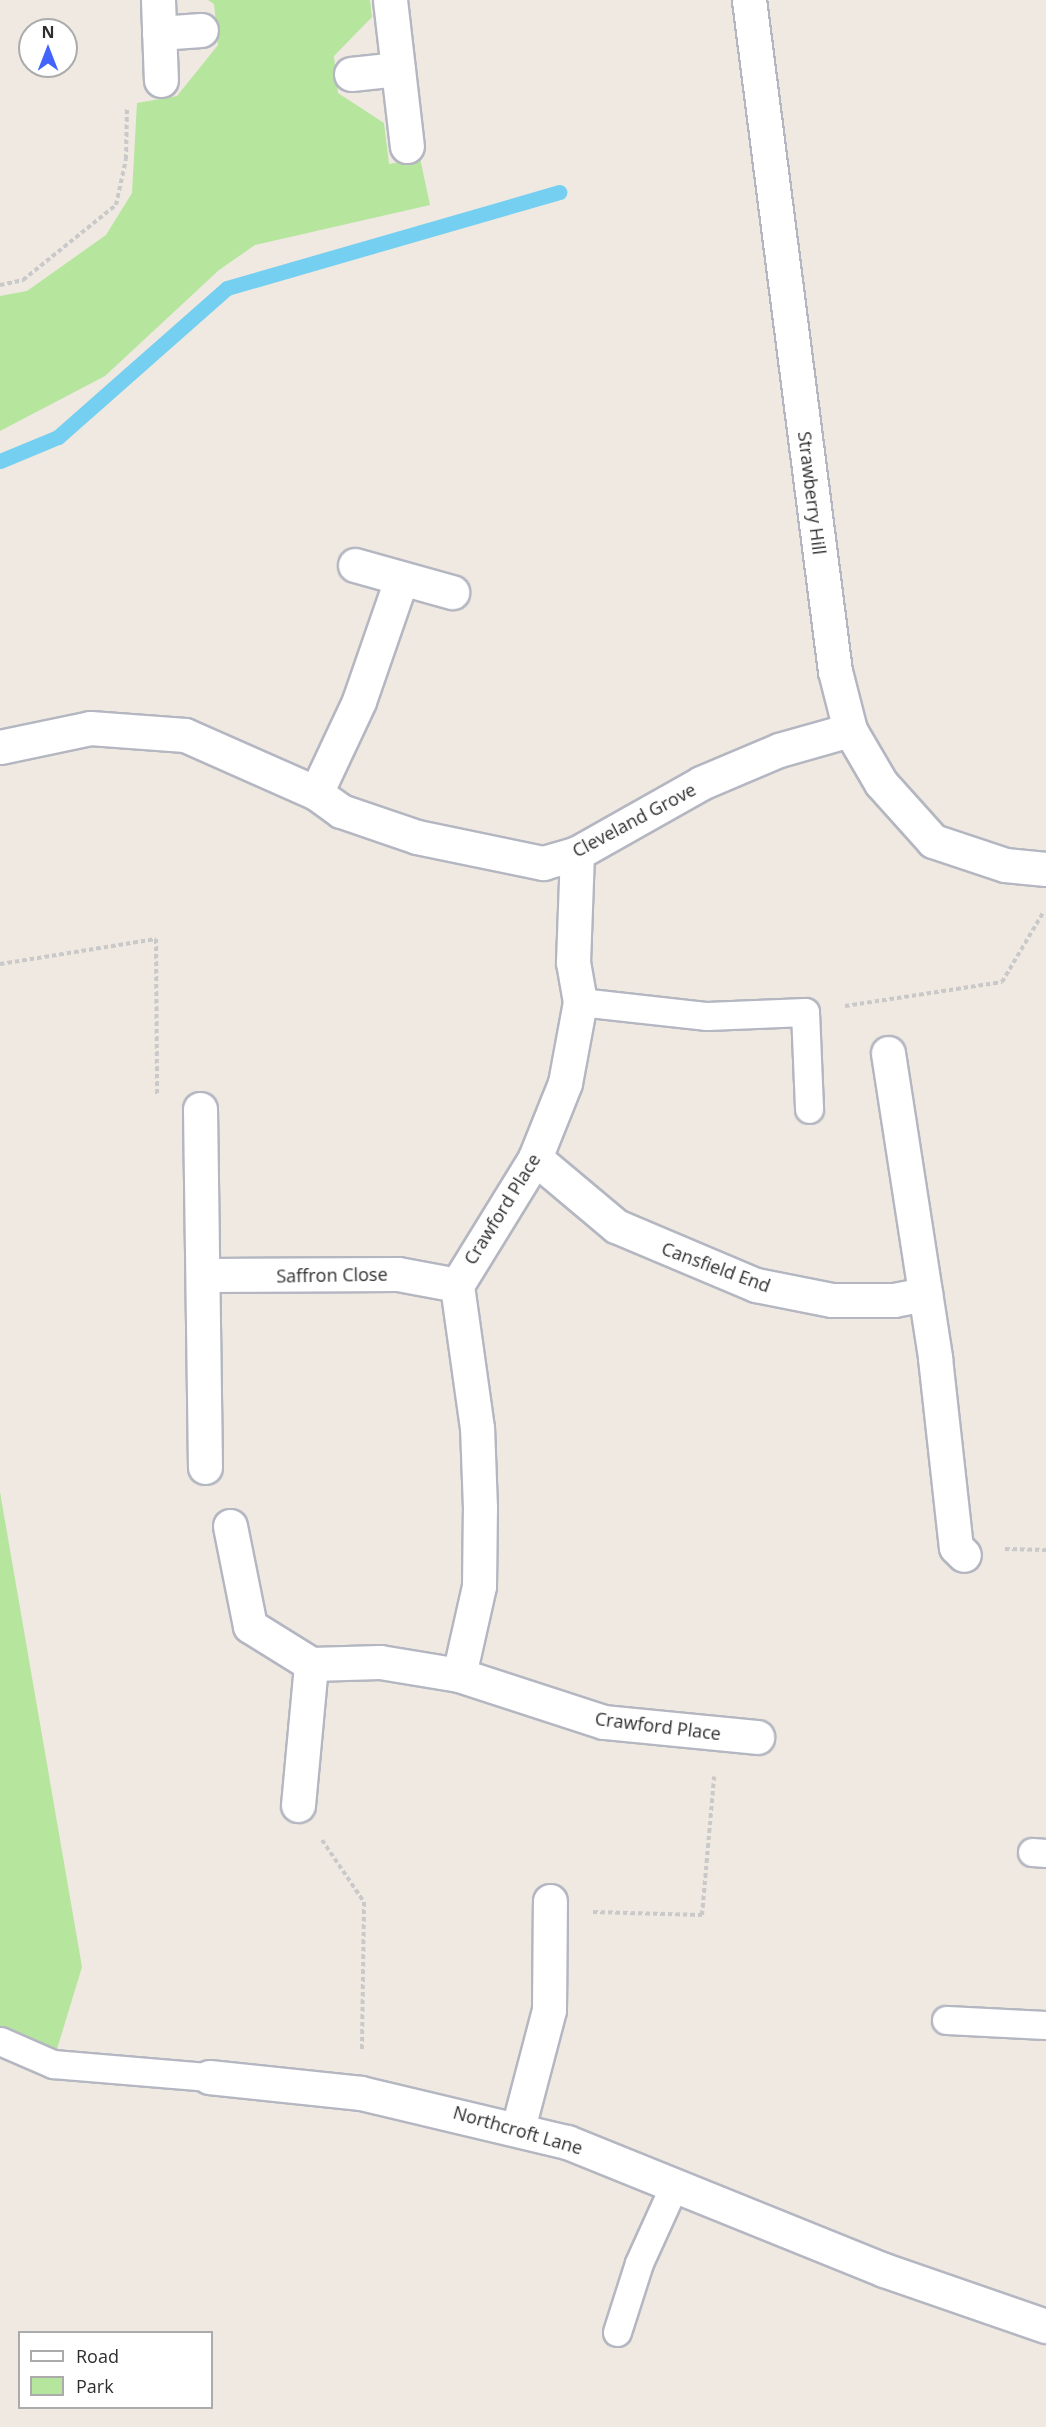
<!DOCTYPE html>
<html>
<head>
<meta charset="utf-8">
<style>
  body { margin:0 }
  #map { position:relative; width:1046px; height:2427px; overflow:hidden; background:#efe9e1; font-family:"Open Sans",sans-serif }
  div>[style] { position:absolute }
  .green>* { inset:0; background:#b6e59e }
  .stream>* { height:15px; margin:-7.5px; padding:0 7.5px; transform-origin:7.5px; border-radius:7.5px; background:#75cff0 }
  .path>* { height:4px; margin-top:-2px; transform-origin:0; background:repeating-linear-gradient(90deg,#c9c9c9 0 4.5px,transparent 0 7.5px) }
  .roads { filter:drop-shadow(2px 0 #b4b7c1) drop-shadow(-2px 0 #b4b7c1) drop-shadow(0 2px #b4b7c1) drop-shadow(0 -2px #b4b7c1) }
  .lane>* { height:27px; margin:-13.5px; padding:0 13.5px; transform-origin:13.5px; border-radius:13.5px; background:#fff }
  .street>* { height:33px; margin:-16.5px; padding:0 16.5px; transform-origin:16.5px; border-radius:16.5px; background:#fff }
  span { translate:-50% -50%; white-space:nowrap; text-align:center; line-height:1.15; -webkit-text-stroke:4.5px #fff; paint-order:stroke }
  .street-label { font-size:18px; color:#2e2e2e }
  .legend { position:absolute; left:18px; top:2331px; width:195px; height:78px; box-sizing:border-box; background:#fff; border:2px solid #ababab; margin:0; padding:8px 10px; list-style:none; font-size:18px; color:#2e2e2e }
  .legend li { display:flex; align-items:center; gap:12px; height:30px }
  .legend b { width:30px; border:2px solid #ababab }
  .north { position:absolute; left:18px; top:18px; width:60px; height:60px; box-sizing:border-box; background:#fff; border:2px solid #ababab; border-radius:50%; rotate:0deg; font-size:16px; font-weight:700; line-height:24px; text-align:center; color:#2e2e2e }
  .north::after { content:''; display:block; margin:auto; width:21px; height:27px; background:#4264fb; clip-path:polygon(50% 0,100% 100%,50% 72%,0 100%) }
</style>
</head>
<body>
<div id="map">
  <div class="green">
    <i style="clip-path:polygon(208px 0,370px 0,372px 17px,334px 56px,338px 93px,384px 123px,389px 164px,420px 158px,430px 205px,255px 245px,219px 270px,105px 376px,0 431px,0 296px,27px 291px,106px 235px,132px 193px,137px 103px,177px 96px,218px 45px,214px 4px)"></i>
    <i style="clip-path:polygon(0 1492px,82px 1967px,57px 2049px,0 2026px)"></i>
  </div>
  <div class="stream">
    <i style="left:0;top:461px;width:63px;rotate:-22.5deg"></i>
    <i style="left:58px;top:437px;width:225px;rotate:-41.4deg"></i>
    <i style="left:227px;top:288px;width:346px;rotate:-16.1deg"></i>
  </div>
  <div class="path">
    <i style="left:0;top:285px;width:24px;rotate:-12deg"></i>
    <i style="left:23px;top:280px;width:119px;rotate:-38.9deg"></i>
    <i style="left:116px;top:205px;width:47px;rotate:-77.7deg"></i>
    <i style="left:126px;top:159px;width:51px;rotate:-88.9deg"></i>
    <i style="left:0;top:964px;width:158px;rotate:-9.1deg"></i>
    <i style="left:156px;top:939px;width:156px;rotate:89.6deg"></i>
    <i style="left:845px;top:1006px;width:159px;rotate:-8.7deg"></i>
    <i style="left:1002px;top:982px;width:82px;rotate:-59.4deg"></i>
    <i style="left:1005px;top:1549px;width:41px;rotate:1.4deg"></i>
    <i style="left:322px;top:1840px;width:75px;rotate:55.9deg"></i>
    <i style="left:364px;top:1902px;width:148px;rotate:90.8deg"></i>
    <i style="left:593px;top:1912px;width:109px;rotate:1.6deg"></i>
    <i style="left:702px;top:1915px;width:139px;rotate:-85deg"></i>
  </div>
  <div class="roads">
    <div class="lane">
      <i style="left:580px;top:1002px;width:128px;rotate:6.3deg"></i>
      <i style="left:707px;top:1016px;width:98px;rotate:-2.3deg"></i>
      <i style="left:805px;top:1012px;width:97px;rotate:87.6deg"></i>
      <i style="left:1032px;top:1852px;width:14px;rotate:4deg"></i>
      <i style="left:946px;top:2020px;width:100px;rotate:2.9deg"></i>
      <i style="left:0;top:2041px;width:58px;rotate:23.5deg"></i>
      <i style="left:53px;top:2064px;width:157px;rotate:4.8deg"></i>
      <i style="left:617px;top:2332px;width:72px;rotate:-72.3deg"></i>
      <i style="left:639px;top:2263px;width:85px;rotate:-65.6deg"></i>
    </div>
    <div class="street">
      <i style="left:158px;top:0;width:80px;rotate:87.9deg"></i>
      <i style="left:390px;top:0;width:147px;rotate:83.4deg"></i>
      <i style="left:749px;top:0;width:676px;rotate:82.7deg"></i>
      <i style="left:835px;top:671px;width:61px;rotate:75.7deg"></i>
      <i style="left:850px;top:730px;width:61px;rotate:59.7deg"></i>
      <i style="left:881px;top:783px;width:78px;rotate:48.1deg"></i>
      <i style="left:933px;top:841px;width:76px;rotate:18.4deg"></i>
      <i style="left:1005px;top:865px;width:41px;rotate:5.6deg"></i>
      <i style="left:159px;top:33px;width:42px;rotate:-4.1deg"></i>
      <i style="left:351px;top:74px;width:47px;rotate:-6.1deg"></i>
      <i style="left:355px;top:565px;width:101px;rotate:15.6deg"></i>
      <i style="left:0;top:747px;width:92px;rotate:-11.9deg"></i>
      <i style="left:90px;top:728px;width:95px;rotate:4.2deg"></i>
      <i style="left:185px;top:735px;width:143px;rotate:23.9deg"></i>
      <i style="left:316px;top:793px;width:31px;rotate:36deg"></i>
      <i style="left:341px;top:811px;width:80px;rotate:18.9deg"></i>
      <i style="left:417px;top:837px;width:129px;rotate:11.7deg"></i>
      <i style="left:543px;top:863px;width:35px;rotate:-16deg"></i>
      <i style="left:577px;top:853px;width:142px;rotate:-29.4deg"></i>
      <i style="left:701px;top:783px;width:85px;rotate:-22.9deg"></i>
      <i style="left:779px;top:750px;width:74px;rotate:-15.7deg"></i>
      <i style="left:316px;top:793px;width:102px;rotate:-64.9deg"></i>
      <i style="left:359px;top:701px;width:128px;rotate:-70.9deg"></i>
      <i style="left:888px;top:1053px;width:309px;rotate:81.2deg"></i>
      <i style="left:935px;top:1358px;width:190px;rotate:83.7deg"></i>
      <i style="left:956px;top:1547px;width:11px;rotate:45deg"></i>
      <i style="left:200px;top:1109px;width:358px;rotate:89.2deg"></i>
      <i style="left:535px;top:1158px;width:106px;rotate:40deg"></i>
      <i style="left:616px;top:1226px;width:152px;rotate:22.9deg"></i>
      <i style="left:756px;top:1285px;width:77px;rotate:11.2deg"></i>
      <i style="left:832px;top:1300px;width:62px"></i>
      <i style="left:894px;top:1300px;width:32px;rotate:-11deg"></i>
      <i style="left:205px;top:1275px;width:193px;rotate:-0.3deg"></i>
      <i style="left:398px;top:1274px;width:60px;rotate:10.6deg"></i>
      <i style="left:230px;top:1526px;width:102px;rotate:78.7deg"></i>
      <i style="left:250px;top:1626px;width:72px;rotate:31.9deg"></i>
      <i style="left:311px;top:1664px;width:69px;rotate:-1.7deg"></i>
      <i style="left:380px;top:1662px;width:80px;rotate:9.3deg"></i>
      <i style="left:459px;top:1675px;width:152px;rotate:18deg"></i>
      <i style="left:604px;top:1722px;width:154px;rotate:5.6deg"></i>
      <i style="left:459px;top:1675px;width:91px;rotate:-77.3deg"></i>
      <i style="left:479px;top:1586px;width:78px;rotate:-89.3deg"></i>
      <i style="left:480px;top:1508px;width:80px;rotate:-92.1deg"></i>
      <i style="left:477px;top:1428px;width:144px;rotate:-98deg"></i>
      <i style="left:457px;top:1285px;width:149px;rotate:-58.4deg"></i>
      <i style="left:535px;top:1158px;width:81px;rotate:-68.2deg"></i>
      <i style="left:565px;top:1083px;width:82px;rotate:-79.5deg"></i>
      <i style="left:580px;top:1002px;width:41px;rotate:-99.9deg"></i>
      <i style="left:573px;top:962px;width:109px;rotate:-87.9deg"></i>
      <i style="left:298px;top:1805px;width:142px;rotate:-84.7deg"></i>
      <i style="left:209px;top:2077px;width:153px;rotate:6deg"></i>
      <i style="left:361px;top:2093px;width:212px;rotate:13.4deg"></i>
      <i style="left:567px;top:2142px;width:342px;rotate:22deg"></i>
      <i style="left:884px;top:2270px;width:171px;rotate:19.1deg"></i>
      <i style="left:518px;top:2128px;width:122px;rotate:-75.3deg"></i>
      <i style="left:549px;top:2010px;width:109px;rotate:-89.5deg"></i>
    </div>
  </div>
  <div class="street-label">
    <span style="left:812px;top:493px;rotate:83deg">Strawberry Hill</span>
    <span style="left:634px;top:820px;rotate:-28deg">Cleveland Grove</span>
    <span style="left:502px;top:1209px;rotate:-58deg">Crawford Place</span>
    <span style="left:716px;top:1267px;rotate:20deg">Cansfield End</span>
    <span style="left:332px;top:1275px;rotate:-1deg">Saffron Close</span>
    <span style="left:658px;top:1726px;rotate:7deg">Crawford Place</span>
    <span style="left:518px;top:2130px;rotate:16deg">Northcroft Lane</span>
  </div>
  <ul class="legend">
  <li><b style="height:8px;background:#fff"></b>Road</li>
  <li><b style="height:16px;background:#b6e59e"></b>Park</li>
  </ul>
  <div class="north">N</div>
</div>
</body>
</html>
